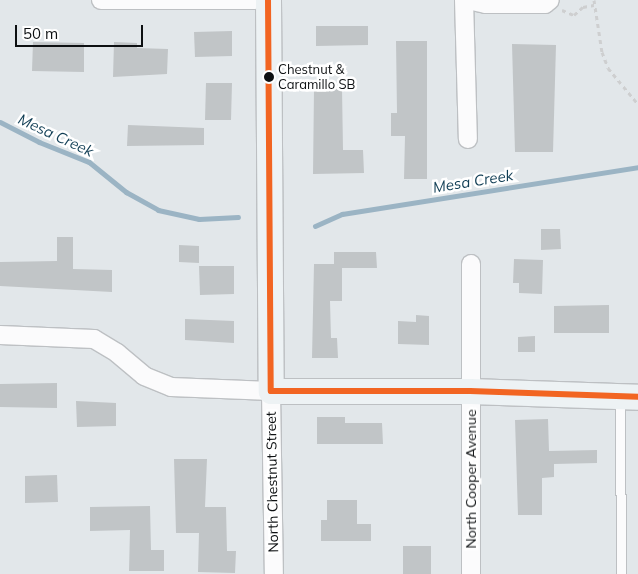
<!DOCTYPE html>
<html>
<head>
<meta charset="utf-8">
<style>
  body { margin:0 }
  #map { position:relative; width:638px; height:574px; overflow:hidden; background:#e2e7ea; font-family:Mulish,sans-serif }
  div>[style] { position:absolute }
  .stream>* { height:5px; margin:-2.5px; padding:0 2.5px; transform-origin:2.5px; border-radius:2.5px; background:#9bb4c4 }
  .building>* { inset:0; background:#c1c5c7 }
  .path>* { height:3px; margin-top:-1.5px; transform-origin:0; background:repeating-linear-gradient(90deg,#cecfd0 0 4px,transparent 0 8px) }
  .roads { filter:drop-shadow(1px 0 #bdc0c3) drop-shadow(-1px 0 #bdc0c3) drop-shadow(0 1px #bdc0c3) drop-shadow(0 -1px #bdc0c3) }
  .service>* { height:9px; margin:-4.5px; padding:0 4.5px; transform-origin:4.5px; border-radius:4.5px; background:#fbfbfc }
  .minor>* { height:18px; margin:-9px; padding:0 9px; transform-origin:9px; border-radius:9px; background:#fbfbfc }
  .secondary>* { height:25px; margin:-12.5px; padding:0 12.5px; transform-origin:12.5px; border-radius:12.5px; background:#edf2f4 }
  .bus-1>* { height:6px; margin:-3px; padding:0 3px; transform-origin:3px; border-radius:3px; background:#f26522 }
  .dots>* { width:14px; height:14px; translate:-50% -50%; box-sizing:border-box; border:2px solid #fff; border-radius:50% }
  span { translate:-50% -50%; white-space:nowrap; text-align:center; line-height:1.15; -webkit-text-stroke:5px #fff; paint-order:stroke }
  .bus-label { font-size:13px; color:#0d1012 }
  .left { translate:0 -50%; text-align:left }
  .street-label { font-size:14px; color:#0d1012 }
  .water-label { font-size:15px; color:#113e55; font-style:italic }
  .scale { position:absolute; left:15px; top:25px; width:128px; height:22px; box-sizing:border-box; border:2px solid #0d1012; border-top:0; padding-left:6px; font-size:15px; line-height:18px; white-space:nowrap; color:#0d1012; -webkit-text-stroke:4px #fff; paint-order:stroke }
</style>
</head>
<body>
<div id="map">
  <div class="stream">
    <i style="left:0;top:122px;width:44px;rotate:27.1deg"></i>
    <i style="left:39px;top:142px;width:54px;rotate:21.8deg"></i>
    <i style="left:89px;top:162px;width:48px;rotate:39deg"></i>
    <i style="left:126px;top:192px;width:37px;rotate:29deg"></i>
    <i style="left:158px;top:210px;width:42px;rotate:12.4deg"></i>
    <i style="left:199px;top:219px;width:39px;rotate:-3deg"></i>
    <i style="left:315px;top:226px;width:30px;rotate:-24deg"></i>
    <i style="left:342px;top:214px;width:300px;rotate:-9deg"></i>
  </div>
  <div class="building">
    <i style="clip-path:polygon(316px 26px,368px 26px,368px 45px,316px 46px)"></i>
    <i style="clip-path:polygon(232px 31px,232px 56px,195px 57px,194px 32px)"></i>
    <i style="clip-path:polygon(396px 41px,427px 41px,427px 179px,404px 179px,405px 136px,391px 136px,391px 113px,397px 113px)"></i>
    <i style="clip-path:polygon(33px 42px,84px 43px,84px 72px,32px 71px)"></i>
    <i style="clip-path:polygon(114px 42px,137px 43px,137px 48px,168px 49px,167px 74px,113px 77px)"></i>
    <i style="clip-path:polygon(512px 44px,556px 45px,553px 152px,515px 152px)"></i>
    <i style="clip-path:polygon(206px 83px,232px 83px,231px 120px,205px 120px)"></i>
    <i style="clip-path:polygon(342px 88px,343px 150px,363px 150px,364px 173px,313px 174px,314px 89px)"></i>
    <i style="clip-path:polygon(128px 125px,204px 128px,204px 145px,127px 146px)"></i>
    <i style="clip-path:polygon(541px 229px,560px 229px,561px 249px,541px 250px)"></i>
    <i style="clip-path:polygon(57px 237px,73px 237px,73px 269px,112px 270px,112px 292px,0 286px,0 262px,57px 261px)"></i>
    <i style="clip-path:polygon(179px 245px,199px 246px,199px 263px,179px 262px)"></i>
    <i style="clip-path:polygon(334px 252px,376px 252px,377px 268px,342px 268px,342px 301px,330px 301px,331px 338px,337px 338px,338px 358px,312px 358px,314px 264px,334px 264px)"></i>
    <i style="clip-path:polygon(514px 259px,543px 260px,542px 294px,519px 293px,519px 283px,513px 283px)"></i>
    <i style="clip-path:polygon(199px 266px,234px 266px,234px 294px,200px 295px)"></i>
    <i style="clip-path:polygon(609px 305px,609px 333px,554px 333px,554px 306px)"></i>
    <i style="clip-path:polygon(416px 315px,429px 316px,429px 345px,398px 344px,398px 321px,416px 322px)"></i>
    <i style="clip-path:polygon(185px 319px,234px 321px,234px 343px,185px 340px)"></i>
    <i style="clip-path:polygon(535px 336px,535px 352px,518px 352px,518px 337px)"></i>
    <i style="clip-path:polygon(57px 383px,57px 408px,0 407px,0 384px)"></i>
    <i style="clip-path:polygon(76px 401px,116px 403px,116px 426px,77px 427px)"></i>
    <i style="clip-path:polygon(317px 417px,345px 417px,345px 423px,382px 423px,383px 444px,317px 444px)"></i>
    <i style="clip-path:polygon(548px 419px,549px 451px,597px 450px,597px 463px,554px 464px,554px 477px,542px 478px,542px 515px,518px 515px,515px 420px)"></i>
    <i style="clip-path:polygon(174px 459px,207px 459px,205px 507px,226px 507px,227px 551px,236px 551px,235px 573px,198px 572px,199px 533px,176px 533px)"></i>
    <i style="clip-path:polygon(57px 475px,58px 502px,25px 503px,25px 476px)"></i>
    <i style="clip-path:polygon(327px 500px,357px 500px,357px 524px,371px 524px,371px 541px,321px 541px,321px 520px,327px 520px)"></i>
    <i style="clip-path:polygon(150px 506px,151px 550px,164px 550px,164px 571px,129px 571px,130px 530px,90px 531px,90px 507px)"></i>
    <i style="clip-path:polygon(403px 546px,431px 546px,431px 574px,403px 574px)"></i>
  </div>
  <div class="path">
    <i style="left:594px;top:0;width:53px;rotate:81.3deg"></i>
    <i style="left:602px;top:52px;width:17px;rotate:69deg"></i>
    <i style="left:608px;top:68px;width:47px;rotate:50.2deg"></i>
    <i style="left:562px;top:10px;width:13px;rotate:23deg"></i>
    <i style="left:574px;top:15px;width:12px;rotate:-42deg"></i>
    <i style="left:583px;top:7px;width:11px;rotate:-10deg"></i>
  </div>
  <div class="roads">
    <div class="service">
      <i style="left:620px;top:397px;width:177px;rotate:89.7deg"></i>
    </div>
    <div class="minor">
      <i style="left:101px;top:0;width:154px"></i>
      <i style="left:464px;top:0;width:139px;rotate:88.4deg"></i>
      <i style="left:468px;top:0;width:18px;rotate:13deg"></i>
      <i style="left:486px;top:4px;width:59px"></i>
      <i style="left:545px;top:4px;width:6px;rotate:-39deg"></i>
      <i style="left:471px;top:264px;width:310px;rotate:90deg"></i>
      <i style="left:0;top:335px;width:94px;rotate:2.4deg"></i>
      <i style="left:94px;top:339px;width:27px;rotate:31deg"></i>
      <i style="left:117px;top:353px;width:35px;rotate:40deg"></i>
      <i style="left:144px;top:376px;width:29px;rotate:22deg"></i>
      <i style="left:171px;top:387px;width:100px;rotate:2.3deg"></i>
      <i style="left:271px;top:391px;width:183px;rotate:89.1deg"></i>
    </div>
    <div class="secondary">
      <i style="left:268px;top:0;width:391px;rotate:89.6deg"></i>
      <i style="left:271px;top:391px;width:199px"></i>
      <i style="left:470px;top:391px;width:168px;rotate:2deg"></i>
    </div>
  </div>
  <div class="bus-1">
    <i style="left:268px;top:0;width:391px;rotate:89.6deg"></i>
    <i style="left:271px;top:391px;width:199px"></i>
    <i style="left:470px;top:391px;width:168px;rotate:2deg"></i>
  </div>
  <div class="dots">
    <i style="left:269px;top:77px;background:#0d1012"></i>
  </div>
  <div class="bus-label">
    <span class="left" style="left:278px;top:77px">Chestnut &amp;<br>Caramillo SB</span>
  </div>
  <div class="street-label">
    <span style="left:471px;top:479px;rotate:-90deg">North Cooper Avenue</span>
    <span style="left:272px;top:482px;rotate:-91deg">North Chestnut Street</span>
  </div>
  <div class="water-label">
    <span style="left:56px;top:135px;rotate:25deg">Mesa Creek</span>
    <span style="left:473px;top:181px;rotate:-9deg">Mesa Creek</span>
  </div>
  <div class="scale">50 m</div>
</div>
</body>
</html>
